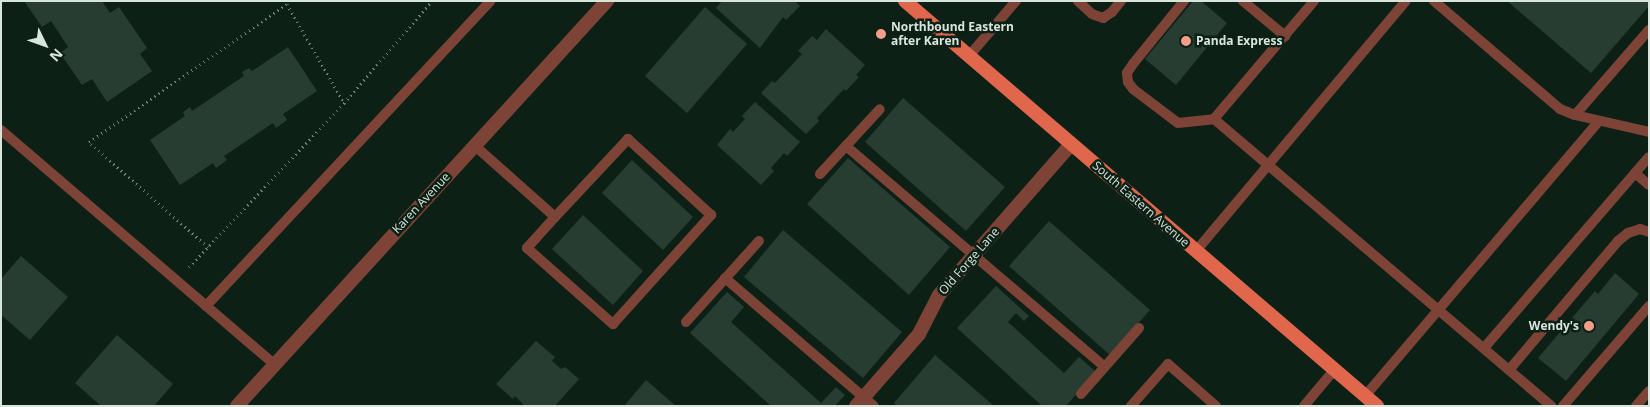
<!DOCTYPE html>
<html>
<head>
<meta charset="utf-8">
<style>
  body { margin:0 }
  #map { position:relative; width:1650px; height:407px; overflow:hidden; background:#0c2016; font-family:"Open Sans",sans-serif }
  div>[style] { position:absolute }
  .building>* { inset:0; background:#283d32 }
  .path>* { height:3px; margin-top:-1.5px; transform-origin:0; background:repeating-linear-gradient(90deg,#718178 0 1px,transparent 0 5px) }
  .service>* { height:10px; margin:-5px; padding:0 5px; transform-origin:5px; border-radius:5px; background:#7d4336 }
  .minor>* { height:14px; margin:-7px; padding:0 7px; transform-origin:7px; border-radius:7px; background:#7d4336 }
  .tertiary>* { height:14px; margin:-7px; padding:0 7px; transform-origin:7px; border-radius:7px; background:#7d4336 }
  .primary>* { height:14px; margin:-7px; padding:0 7px; transform-origin:7px; border-radius:7px; background:#e0664c }
  .dots>* { width:14px; height:14px; translate:-50% -50%; box-sizing:border-box; border:2px solid #0c2016; border-radius:50% }
  span { translate:-50% -50%; white-space:nowrap; text-align:center; line-height:1.15; -webkit-text-stroke:5px #0c2016; paint-order:stroke }
  .poi-label { font-size:12px; color:#d8e5dd; font-weight:700 }
  .left { translate:0 -50%; text-align:left }
  .right { translate:-100% -50%; text-align:right }
  .street-label { font-size:12px; color:#d8e5dd }
  .frame { position:absolute; inset:0; border:2px solid #d8e5dd; pointer-events:none }
  .north { position:absolute; left:20px; top:20px; width:50px; height:50px; -webkit-text-stroke:4px #0c2016; paint-order:stroke; rotate:132deg; font-size:14px; font-weight:700; line-height:20px; text-align:center; color:#d8e5dd }
  .north::after { content:''; display:block; margin:auto; width:18px; height:22px; background:#d8e5dd; clip-path:polygon(50% 0,100% 100%,50% 72%,0 100%) }
</style>
</head>
<body>
<div id="map">
  <div class="building">
    <i style="clip-path:polygon(24px 1px,102px 1px,110px 13px,119px 7px,147px 48px,140px 54px,152px 71px,107px 102px,92px 79px,82px 85px,60px 53px,68px 47px,51px 21px,42px 27px)"></i>
    <i style="clip-path:polygon(722px 1px,795px 1px,800px 6px,786px 20px,783px 17px,760px 48px,716px 8px)"></i>
    <i style="clip-path:polygon(1193px 1px,1201px 1px,1227px 23px,1176px 85px,1145px 59px)"></i>
    <i style="clip-path:polygon(1507px 1px,1649px 1px,1649px 6px,1591px 73px)"></i>
    <i style="clip-path:polygon(705px 7px,747px 44px,687px 113px,645px 76px)"></i>
    <i style="clip-path:polygon(826px 29px,865px 65px,856px 75px,859px 77px,846px 91px,844px 89px,817px 118px,819px 121px,806px 134px,761px 93px,772px 81px,775px 83px,802px 54px,798px 51px,812px 36px,817px 40px)"></i>
    <i style="clip-path:polygon(288px 47px,317px 91px,283px 114px,287px 120px,276px 128px,273px 123px,224px 156px,227px 160px,216px 168px,213px 163px,180px 185px,150px 140px,185px 116px,183px 112px,190px 107px,192px 111px,244px 76px,242px 72px,249px 68px,252px 71px)"></i>
    <i style="clip-path:polygon(903px 98px,1005px 187px,966px 231px,865px 142px)"></i>
    <i style="clip-path:polygon(755px 102px,800px 142px,787px 156px,784px 153px,771px 168px,774px 171px,761px 185px,717px 145px,730px 129px,733px 132px,745px 119px,742px 116px)"></i>
    <i style="clip-path:polygon(848px 158px,950px 247px,909px 295px,807px 204px)"></i>
    <i style="clip-path:polygon(632px 160px,693px 217px,663px 250px,602px 193px)"></i>
    <i style="clip-path:polygon(583px 215px,643px 271px,613px 305px,552px 249px)"></i>
    <i style="clip-path:polygon(1049px 221px,1150px 310px,1110px 355px,1009px 266px)"></i>
    <i style="clip-path:polygon(783px 230px,902px 332px,863px 378px,744px 277px)"></i>
    <i style="clip-path:polygon(21px 256px,68px 297px,30px 340px,1px 315px,1px 279px)"></i>
    <i style="clip-path:polygon(1615px 273px,1639px 294px,1566px 381px,1538px 358px,1595px 291px,1598px 294px)"></i>
    <i style="clip-path:polygon(996px 286px,1029px 316px,1024px 321px,1016px 313px,1008px 322px,1064px 373px,1079px 357px,1096px 372px,1066px 406px,1042px 406px,957px 328px)"></i>
    <i style="clip-path:polygon(727px 292px,744px 307px,731px 322px,821px 403px,836px 387px,845px 395px,835px 406px,771px 406px,690px 333px)"></i>
    <i style="clip-path:polygon(117px 335px,173px 384px,154px 406px,101px 406px,75px 383px)"></i>
    <i style="clip-path:polygon(536px 341px,555px 357px,552px 361px,561px 369px,565px 367px,579px 379px,555px 406px,525px 406px,515px 396px,513px 399px,496px 384px)"></i>
    <i style="clip-path:polygon(935px 355px,994px 406px,897px 406px,894px 403px)"></i>
    <i style="clip-path:polygon(646px 380px,676px 406px,624px 406px)"></i>
  </div>
  <div class="path">
    <i style="left:208px;top:247px;width:159px;rotate:-138.6deg"></i>
    <i style="left:89px;top:142px;width:241px;rotate:-34.9deg"></i>
    <i style="left:287px;top:4px;width:114px;rotate:60.1deg"></i>
    <i style="left:189px;top:267px;width:226px;rotate:-46.6deg"></i>
    <i style="left:344px;top:103px;width:135px;rotate:-49.2deg"></i>
  </div>
  <div class="service">
    <i style="left:1078px;top:1px;width:19px;rotate:43deg"></i>
    <i style="left:1092px;top:14px;width:12px;rotate:20deg"></i>
    <i style="left:1103px;top:18px;width:11px;rotate:-34deg"></i>
    <i style="left:1112px;top:12px;width:14px;rotate:-51deg"></i>
    <i style="left:1184px;top:1px;width:81px;rotate:129deg"></i>
    <i style="left:1133px;top:64px;width:11px;rotate:124deg"></i>
    <i style="left:1127px;top:73px;width:9px;rotate:84deg"></i>
    <i style="left:1128px;top:82px;width:9px;rotate:54deg"></i>
    <i style="left:1133px;top:89px;width:56px;rotate:37.1deg"></i>
    <i style="left:1178px;top:123px;width:36px;rotate:-6deg"></i>
    <i style="left:1243px;top:1px;width:55px;rotate:39.8deg"></i>
    <i style="left:1314px;top:1px;width:155px;rotate:130.3deg"></i>
    <i style="left:1214px;top:119px;width:443px;rotate:40.4deg"></i>
    <i style="left:1434px;top:1px;width:166px;rotate:40.6deg"></i>
    <i style="left:1560px;top:109px;width:16px;rotate:22deg"></i>
    <i style="left:1575px;top:115px;width:76px;rotate:12.9deg"></i>
    <i style="left:969px;top:56px;width:72px;rotate:-49.5deg"></i>
    <i style="left:1575px;top:115px;width:113px;rotate:-49deg"></i>
    <i style="left:1px;top:130px;width:360px;rotate:40.6deg"></i>
    <i style="left:474px;top:145px;width:108px;rotate:41.6deg"></i>
    <i style="left:555px;top:217px;width:42px;rotate:132.1deg"></i>
    <i style="left:527px;top:248px;width:115px;rotate:41.5deg"></i>
    <i style="left:613px;top:324px;width:147px;rotate:-48deg"></i>
    <i style="left:711px;top:215px;width:113px;rotate:-137.5deg"></i>
    <i style="left:628px;top:139px;width:107px;rotate:133.1deg"></i>
    <i style="left:846px;top:146px;width:340px;rotate:40.5deg"></i>
    <i style="left:1635px;top:173px;width:18px;rotate:41deg"></i>
    <i style="left:820px;top:174px;width:88px;rotate:-47.3deg"></i>
    <i style="left:1196px;top:251px;width:326px;rotate:-50deg"></i>
    <i style="left:725px;top:278px;width:196px;rotate:40.7deg"></i>
    <i style="left:206px;top:306px;width:417px;rotate:-47deg"></i>
    <i style="left:686px;top:322px;width:109px;rotate:-48deg"></i>
    <i style="left:1484px;top:348px;width:252px;rotate:-49.2deg"></i>
    <i style="left:1509px;top:370px;width:169px;rotate:-49.8deg"></i>
    <i style="left:1618px;top:241px;width:13px;rotate:-39deg"></i>
    <i style="left:1628px;top:233px;width:13px;rotate:-18deg"></i>
    <i style="left:1640px;top:229px;width:9px;rotate:18deg"></i>
    <i style="left:1081px;top:394px;width:88px;rotate:-48.7deg"></i>
    <i style="left:1365px;top:396px;width:361px;rotate:-49.6deg"></i>
    <i style="left:1131px;top:406px;width:56px;rotate:-48.6deg"></i>
    <i style="left:1168px;top:364px;width:64px;rotate:41.2deg"></i>
    <i style="left:1304px;top:406px;width:48px;rotate:-50deg"></i>
    <i style="left:1563px;top:406px;width:132px;rotate:-49.3deg"></i>
    <i style="left:1636px;top:406px;width:20px;rotate:-49deg"></i>
  </div>
  <div class="minor">
    <i style="left:856px;top:406px;width:96px;rotate:-48.8deg"></i>
    <i style="left:919px;top:334px;width:44px;rotate:-62.9deg"></i>
    <i style="left:939px;top:295px;width:201px;rotate:-48.8deg"></i>
  </div>
  <div class="tertiary">
    <i style="left:237px;top:406px;width:549px;rotate:-47.59deg"></i>
  </div>
  <div class="primary">
    <i style="left:905px;top:1px;width:622px;rotate:40.63deg"></i>
  </div>
  <div class="dots">
    <i style="left:881px;top:34px;background:#f49e8a"></i>
    <i style="left:1186px;top:41px;background:#f49e8a"></i>
    <i style="left:1589px;top:326px;background:#f49e8a"></i>
  </div>
  <div class="poi-label">
    <span class="left" style="left:891px;top:34px">Northbound Eastern<br>after Karen</span>
    <span class="left" style="left:1196px;top:41px">Panda Express</span>
    <span class="right" style="left:1579px;top:326px">Wendy's</span>
  </div>
  <div class="street-label">
    <span style="left:421px;top:203px;rotate:-47deg">Karen Avenue</span>
    <span style="left:1141px;top:204px;rotate:41deg">South Eastern Avenue</span>
    <span style="left:969px;top:261px;rotate:-49deg">Old Forge Lane</span>
  </div>
  <div class="frame"></div>
  <div class="north">N</div>
</div>
</body>
</html>
